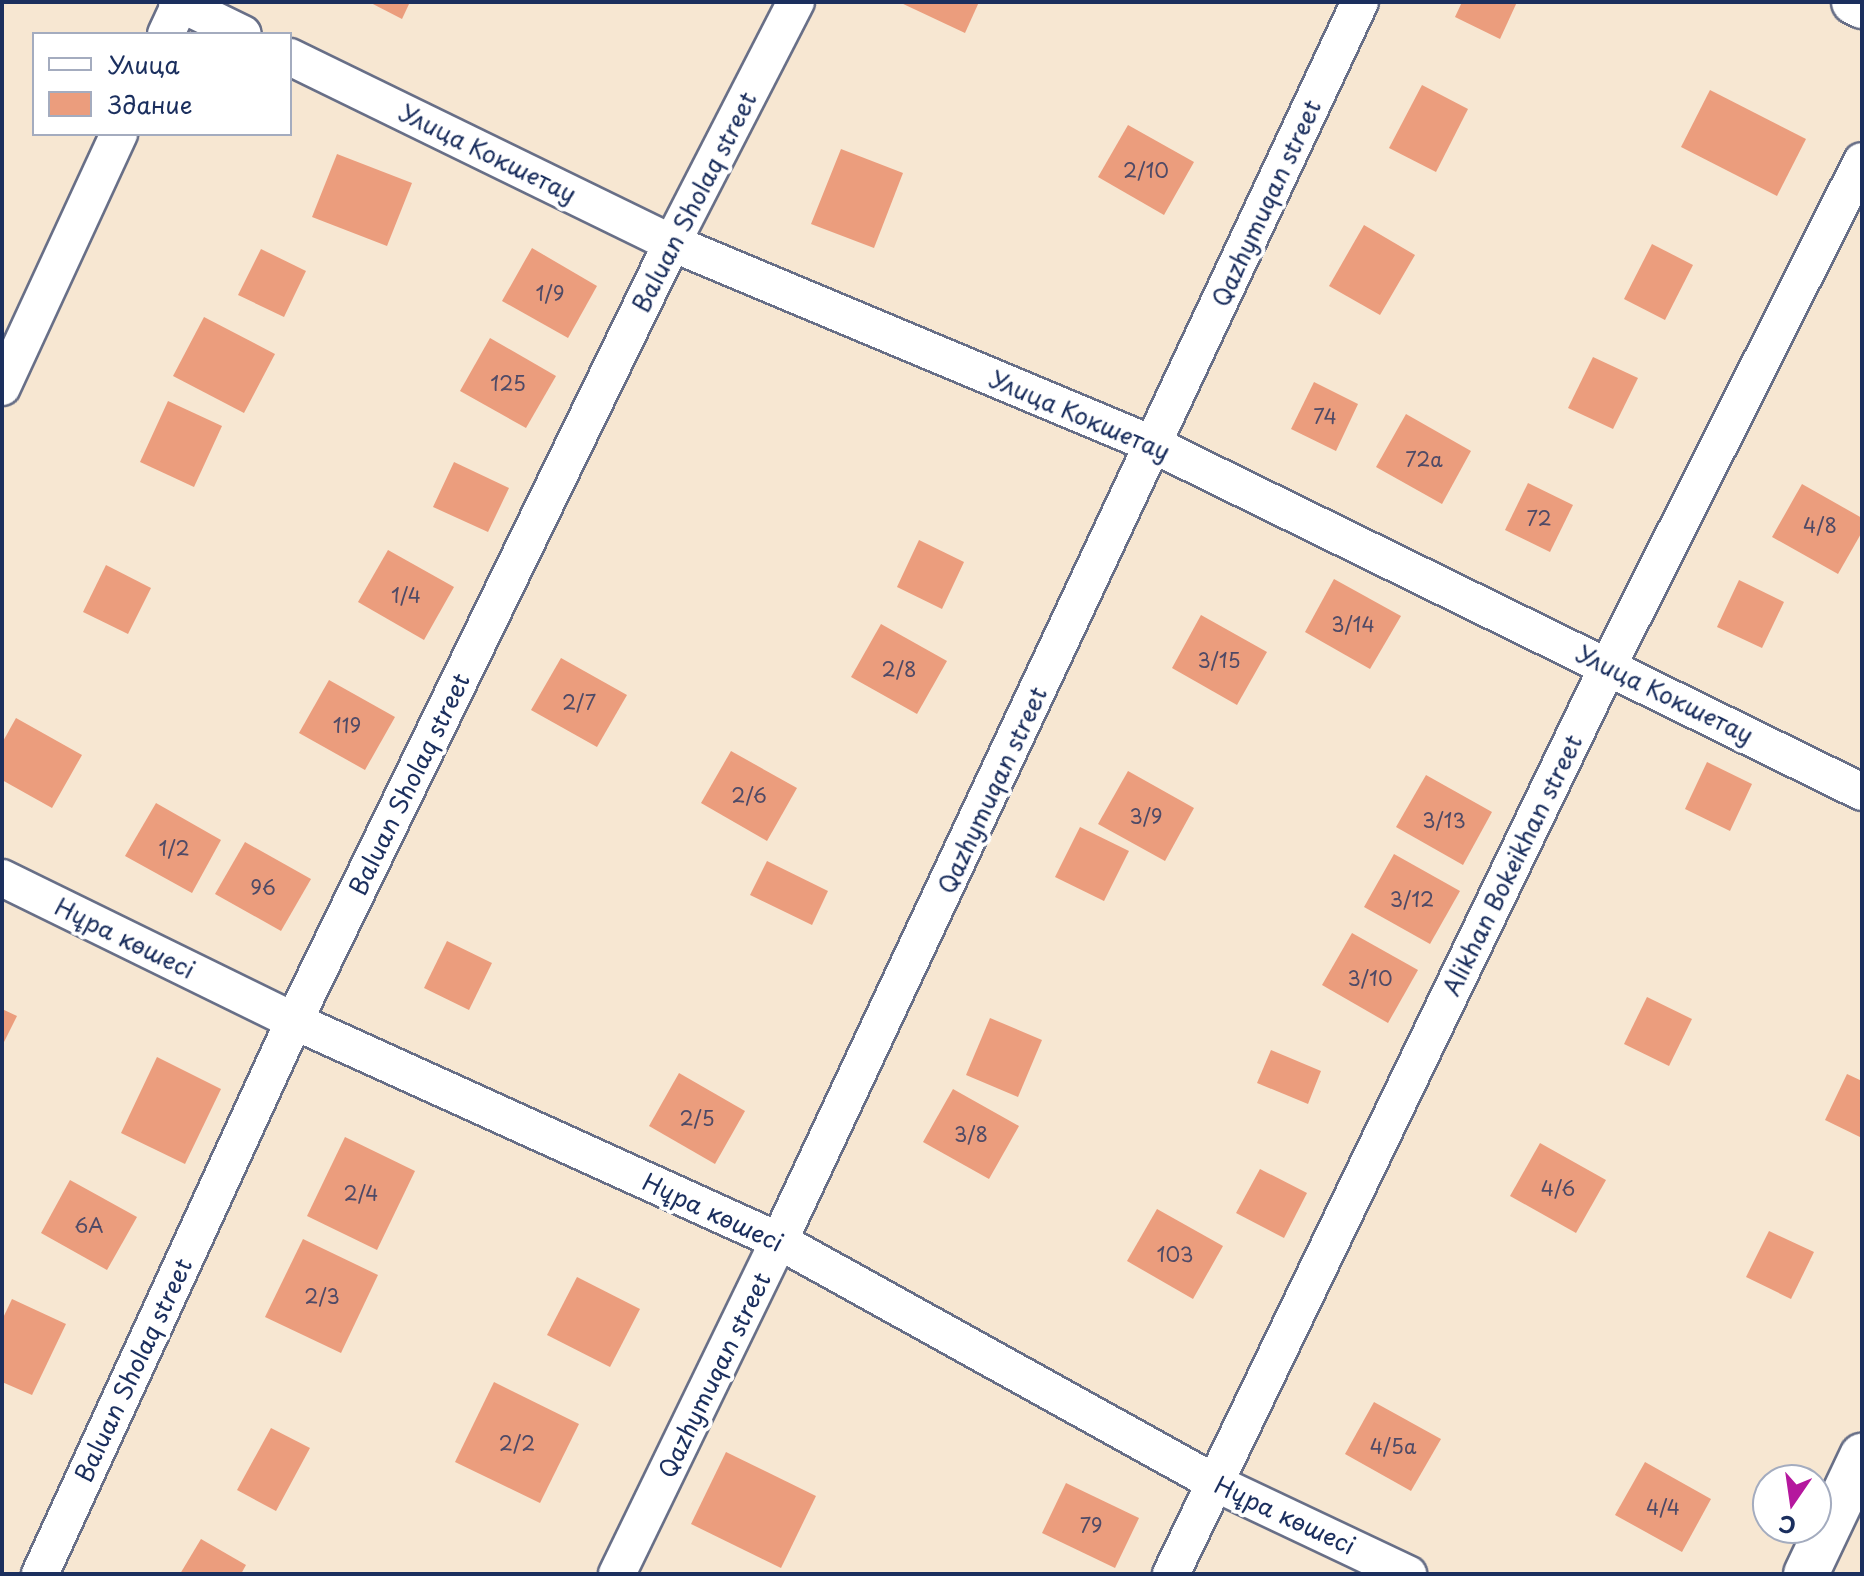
<!DOCTYPE html>
<html>
<head>
<meta charset="utf-8">
<style>
  body { margin:0 }
  #map { position:relative; width:1864px; height:1576px; overflow:hidden; background:#f7e7d2; font-family:"Playpen Sans",sans-serif }
  div>[style] { position:absolute }
  .building>* { inset:0; background:#eb9d7d }
  .roads { filter:drop-shadow(2px 0 #686f87) drop-shadow(-2px 0 #686f87) drop-shadow(0 2px #686f87) drop-shadow(0 -2px #686f87) }
  .minor>* { height:36px; margin:-18px; padding:0 18px; transform-origin:18px; border-radius:18px; background:#fff }
  .tertiary>* { height:44px; margin:-22px; padding:0 22px; transform-origin:22px; border-radius:22px; background:#fff }
  span { translate:-50% -50%; white-space:nowrap; text-align:center; line-height:1.15; -webkit-text-stroke:8px #fff; paint-order:stroke }
  .number-label { font-size:20px; color:#4f4a66 }
  .number-label span { -webkit-text-stroke-width:0 }
  .street-label { font-size:24px; color:#1b2f5e }
  .frame { position:absolute; inset:0; border:4px solid #1b2f5e; pointer-events:none }
  .legend { position:absolute; left:32px; top:32px; width:260px; height:104px; box-sizing:border-box; background:#fff; border:2px solid #a4acbf; margin:0; padding:10px 14px; list-style:none; font-size:24px; color:#1b2f5e }
  .legend li { display:flex; align-items:center; gap:16px; height:40px }
  .legend b { width:40px; border:2px solid #a4acbf }
  .north { position:absolute; left:1752px; top:1464px; width:80px; height:80px; box-sizing:border-box; background:#fff; border:2px solid #a4acbf; border-radius:50%; rotate:193deg; font-size:22px; font-weight:700; line-height:32px; text-align:center; color:#1b2f5e }
  .north::after { content:''; display:block; margin:auto; width:28px; height:36px; background:#b5179e; clip-path:polygon(50% 0,100% 100%,50% 72%,0 100%) }
</style>
</head>
<body>
<div id="map">
  <div class="building">
    <i style="clip-path:polygon(369px 2px,410px 2px,402px 19px)"></i>
    <i style="clip-path:polygon(899px 2px,979px 2px,965px 33px)"></i>
    <i style="clip-path:polygon(1462px 2px,1517px 2px,1500px 39px,1455px 17px)"></i>
    <i style="clip-path:polygon(1422px 85px,1468px 109px,1436px 172px,1389px 148px)"></i>
    <i style="clip-path:polygon(1710px 90px,1806px 139px,1777px 196px,1681px 147px)"></i>
    <i style="clip-path:polygon(1128px 125px,1194px 162px,1164px 215px,1098px 177px)"></i>
    <i style="clip-path:polygon(841px 149px,903px 173px,874px 248px,811px 224px)"></i>
    <i style="clip-path:polygon(337px 154px,412px 183px,387px 246px,312px 217px)"></i>
    <i style="clip-path:polygon(1364px 225px,1415px 255px,1380px 315px,1329px 286px)"></i>
    <i style="clip-path:polygon(1652px 244px,1693px 265px,1665px 320px,1624px 299px)"></i>
    <i style="clip-path:polygon(532px 248px,597px 286px,568px 338px,502px 301px)"></i>
    <i style="clip-path:polygon(261px 249px,306px 271px,284px 317px,238px 295px)"></i>
    <i style="clip-path:polygon(204px 317px,275px 354px,244px 413px,173px 376px)"></i>
    <i style="clip-path:polygon(490px 338px,556px 376px,526px 428px,460px 391px)"></i>
    <i style="clip-path:polygon(1593px 357px,1638px 378px,1613px 429px,1568px 408px)"></i>
    <i style="clip-path:polygon(1314px 382px,1358px 404px,1336px 451px,1291px 429px)"></i>
    <i style="clip-path:polygon(168px 401px,222px 426px,194px 487px,140px 462px)"></i>
    <i style="clip-path:polygon(1406px 414px,1471px 451px,1442px 504px,1376px 467px)"></i>
    <i style="clip-path:polygon(454px 462px,509px 488px,488px 532px,433px 507px)"></i>
    <i style="clip-path:polygon(1528px 483px,1573px 505px,1550px 552px,1505px 530px)"></i>
    <i style="clip-path:polygon(1802px 484px,1862px 518px,1862px 532px,1838px 574px,1772px 537px)"></i>
    <i style="clip-path:polygon(919px 540px,964px 562px,942px 609px,897px 587px)"></i>
    <i style="clip-path:polygon(388px 550px,454px 587px,424px 640px,358px 602px)"></i>
    <i style="clip-path:polygon(106px 565px,151px 588px,128px 634px,83px 612px)"></i>
    <i style="clip-path:polygon(1334px 579px,1401px 616px,1370px 669px,1305px 632px)"></i>
    <i style="clip-path:polygon(1739px 580px,1784px 602px,1762px 648px,1717px 627px)"></i>
    <i style="clip-path:polygon(1201px 615px,1267px 652px,1237px 705px,1172px 668px)"></i>
    <i style="clip-path:polygon(881px 624px,947px 661px,917px 714px,851px 677px)"></i>
    <i style="clip-path:polygon(561px 658px,627px 695px,597px 747px,531px 710px)"></i>
    <i style="clip-path:polygon(329px 680px,395px 717px,365px 770px,299px 733px)"></i>
    <i style="clip-path:polygon(16px 718px,82px 755px,52px 808px,2px 780px,2px 743px)"></i>
    <i style="clip-path:polygon(731px 751px,797px 788px,767px 841px,701px 803px)"></i>
    <i style="clip-path:polygon(1707px 762px,1752px 784px,1730px 831px,1685px 809px)"></i>
    <i style="clip-path:polygon(1128px 771px,1194px 808px,1165px 861px,1098px 824px)"></i>
    <i style="clip-path:polygon(1426px 775px,1492px 812px,1463px 865px,1396px 827px)"></i>
    <i style="clip-path:polygon(156px 803px,221px 840px,192px 893px,125px 856px)"></i>
    <i style="clip-path:polygon(1080px 827px,1129px 851px,1104px 901px,1055px 877px)"></i>
    <i style="clip-path:polygon(245px 842px,311px 879px,281px 931px,215px 894px)"></i>
    <i style="clip-path:polygon(1394px 854px,1460px 891px,1430px 944px,1364px 907px)"></i>
    <i style="clip-path:polygon(767px 861px,828px 891px,812px 925px,750px 895px)"></i>
    <i style="clip-path:polygon(1352px 933px,1418px 970px,1388px 1023px,1322px 985px)"></i>
    <i style="clip-path:polygon(447px 941px,492px 963px,469px 1010px,424px 988px)"></i>
    <i style="clip-path:polygon(1647px 997px,1692px 1019px,1669px 1066px,1624px 1044px)"></i>
    <i style="clip-path:polygon(2px 1009px,17px 1016px,2px 1046px)"></i>
    <i style="clip-path:polygon(990px 1018px,1042px 1040px,1018px 1097px,966px 1075px)"></i>
    <i style="clip-path:polygon(1271px 1050px,1321px 1071px,1308px 1104px,1257px 1083px)"></i>
    <i style="clip-path:polygon(157px 1057px,221px 1089px,185px 1164px,121px 1133px)"></i>
    <i style="clip-path:polygon(679px 1073px,745px 1111px,715px 1164px,649px 1126px)"></i>
    <i style="clip-path:polygon(1847px 1074px,1862px 1081px,1862px 1138px,1825px 1120px)"></i>
    <i style="clip-path:polygon(953px 1089px,1019px 1126px,989px 1179px,923px 1142px)"></i>
    <i style="clip-path:polygon(345px 1137px,415px 1171px,377px 1250px,307px 1216px)"></i>
    <i style="clip-path:polygon(1540px 1143px,1606px 1180px,1576px 1233px,1510px 1196px)"></i>
    <i style="clip-path:polygon(1260px 1169px,1307px 1193px,1284px 1238px,1236px 1213px)"></i>
    <i style="clip-path:polygon(70px 1180px,137px 1217px,107px 1270px,41px 1233px)"></i>
    <i style="clip-path:polygon(1157px 1209px,1223px 1246px,1193px 1299px,1127px 1261px)"></i>
    <i style="clip-path:polygon(1769px 1231px,1814px 1252px,1791px 1299px,1746px 1277px)"></i>
    <i style="clip-path:polygon(303px 1239px,378px 1275px,341px 1353px,265px 1317px)"></i>
    <i style="clip-path:polygon(577px 1277px,640px 1309px,610px 1367px,547px 1335px)"></i>
    <i style="clip-path:polygon(12px 1299px,66px 1324px,32px 1395px,2px 1382px,2px 1320px)"></i>
    <i style="clip-path:polygon(494px 1382px,579px 1424px,540px 1503px,455px 1462px)"></i>
    <i style="clip-path:polygon(1374px 1402px,1441px 1439px,1411px 1491px,1345px 1454px)"></i>
    <i style="clip-path:polygon(271px 1428px,310px 1448px,276px 1511px,237px 1490px)"></i>
    <i style="clip-path:polygon(726px 1452px,816px 1496px,781px 1568px,691px 1524px)"></i>
    <i style="clip-path:polygon(1645px 1462px,1711px 1499px,1682px 1552px,1615px 1515px)"></i>
    <i style="clip-path:polygon(1066px 1483px,1139px 1518px,1115px 1568px,1042px 1533px)"></i>
    <i style="clip-path:polygon(201px 1539px,246px 1565px,241px 1574px,180px 1574px)"></i>
  </div>
  <div class="roads">
    <div class="minor">
      <i style="left:177px;top:2px;width:73px;rotate:25.9deg"></i>
      <i style="left:166px;top:34px;width:35px;rotate:-65deg"></i>
      <i style="left:290px;top:57px;width:425px;rotate:26deg"></i>
      <i style="left:672px;top:243px;width:523px;rotate:22.74deg"></i>
      <i style="left:1154px;top:445px;width:788px;rotate:26.11deg"></i>
      <i style="left:2px;top:387px;width:279px;rotate:-65.2deg"></i>
      <i style="left:2px;top:878px;width:325px;rotate:26.1deg"></i>
      <i style="left:294px;top:1021px;width:533px;rotate:24.4deg"></i>
      <i style="left:779px;top:1241px;width:496px;rotate:29deg"></i>
      <i style="left:1213px;top:1482px;width:216px;rotate:25.3deg"></i>
      <i style="left:40px;top:1574px;width:609px;rotate:-65.33deg"></i>
      <i style="left:294px;top:1021px;width:865px;rotate:-64.09deg"></i>
      <i style="left:672px;top:243px;width:271px;rotate:-62.8deg"></i>
      <i style="left:617px;top:1574px;width:370px;rotate:-64.1deg"></i>
      <i style="left:779px;top:1241px;width:1368px;rotate:-64.88deg"></i>
      <i style="left:1171px;top:1574px;width:1008px;rotate:-64.3deg"></i>
      <i style="left:1608px;top:666px;width:565px;rotate:-63.3deg"></i>
    </div>
    <div class="tertiary">
      <i style="left:1854px;top:2px;width:9px;rotate:27deg"></i>
      <i style="left:1806px;top:1574px;width:131px;rotate:-64.6deg"></i>
    </div>
  </div>
  <div class="number-label">
    <span style="left:1146px;top:170px">2/10</span>
    <span style="left:550px;top:293px">1/9</span>
    <span style="left:508px;top:383px">125</span>
    <span style="left:1325px;top:416px">74</span>
    <span style="left:1424px;top:459px">72а</span>
    <span style="left:1539px;top:518px">72</span>
    <span style="left:1820px;top:525px">4/8</span>
    <span style="left:406px;top:595px">1/4</span>
    <span style="left:1353px;top:624px">3/14</span>
    <span style="left:1219px;top:660px">3/15</span>
    <span style="left:899px;top:669px">2/8</span>
    <span style="left:579px;top:702px">2/7</span>
    <span style="left:347px;top:725px">119</span>
    <span style="left:749px;top:795px">2/6</span>
    <span style="left:1146px;top:816px">3/9</span>
    <span style="left:1444px;top:820px">3/13</span>
    <span style="left:174px;top:848px">1/2</span>
    <span style="left:263px;top:887px">96</span>
    <span style="left:1412px;top:899px">3/12</span>
    <span style="left:1370px;top:978px">3/10</span>
    <span style="left:697px;top:1118px">2/5</span>
    <span style="left:971px;top:1134px">3/8</span>
    <span style="left:1558px;top:1188px">4/6</span>
    <span style="left:361px;top:1193px">2/4</span>
    <span style="left:89px;top:1225px">6А</span>
    <span style="left:1175px;top:1254px">103</span>
    <span style="left:322px;top:1296px">2/3</span>
    <span style="left:517px;top:1443px">2/2</span>
    <span style="left:1393px;top:1446px">4/5а</span>
    <span style="left:1663px;top:1507px">4/4</span>
    <span style="left:1091px;top:1525px">79</span>
  </div>
  <div class="street-label">
    <span style="left:488px;top:153px;rotate:26deg">Улица Кокшетау</span>
    <span style="left:694px;top:202px;rotate:-63deg">Baluan Sholaq street</span>
    <span style="left:1266px;top:203px;rotate:-65deg">Qazhymuqan street</span>
    <span style="left:1080px;top:415px;rotate:23deg">Улица Кокшетау</span>
    <span style="left:1665px;top:694px;rotate:26deg">Улица Кокшетау</span>
    <span style="left:409px;top:784px;rotate:-64deg">Baluan Sholaq street</span>
    <span style="left:992px;top:790px;rotate:-65deg">Qazhymuqan street</span>
    <span style="left:1512px;top:865px;rotate:-64deg">Alikhan Bokeikhan street</span>
    <span style="left:125px;top:938px;rotate:26deg">Нұра көшесі</span>
    <span style="left:713px;top:1212px;rotate:25deg">Нұра көшесі</span>
    <span style="left:133px;top:1370px;rotate:-65deg">Baluan Sholaq street</span>
    <span style="left:714px;top:1375px;rotate:-64deg">Qazhymuqan street</span>
    <span style="left:1285px;top:1515px;rotate:25deg">Нұра көшесі</span>
  </div>
  <div class="frame"></div>
  <ul class="legend">
  <li><b style="height:10px;background:#fff"></b>Улица</li>
  <li><b style="height:22px;background:#eb9d7d"></b>Здание</li>
  </ul>
  <div class="north">С</div>
</div>
</body>
</html>
